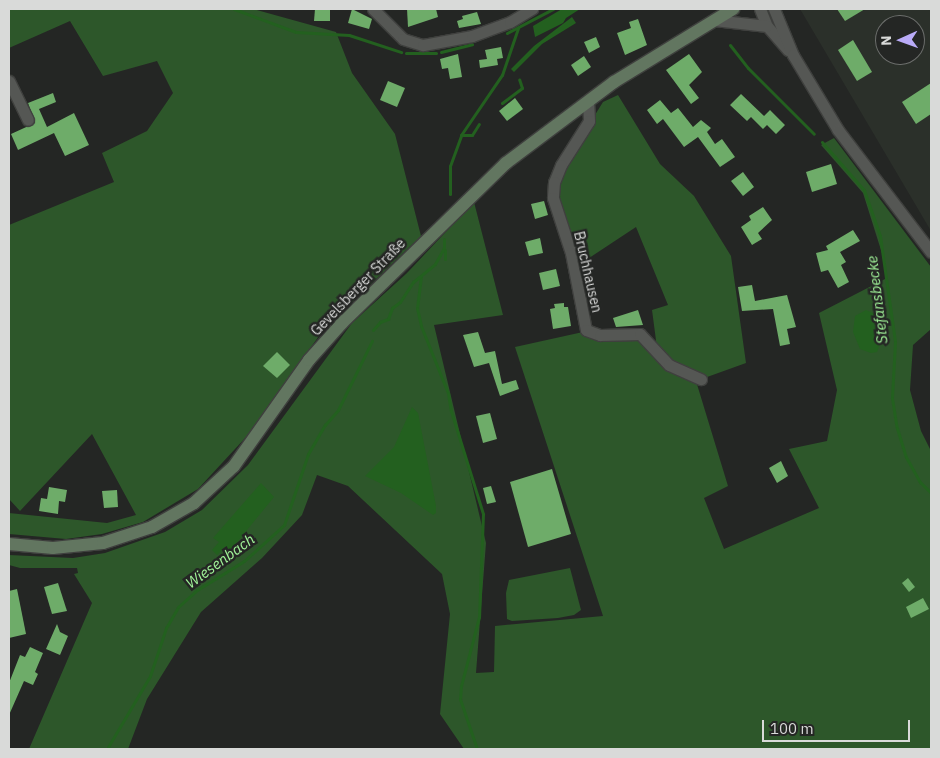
<!DOCTYPE html>
<html>
<head>
<meta charset="utf-8">
<style>
  body { margin:0 }
  #map { position:relative; width:940px; height:758px; overflow:hidden; background:#242624; font-family:"IBM Plex Sans",sans-serif }
  div>[style] { position:absolute }
  .built>* { inset:0; background:#2b302a }
  .green>* { inset:0; background:#2d572a }
  .water>* { inset:0; background:#23601f }
  .stream>* { height:3px; margin:-1.5px; padding:0 1.5px; transform-origin:1.5px; border-radius:1.5px; background:#23601f }
  .building>* { inset:0; background:#6eac69 }
  .roads { filter:drop-shadow(1px 0 #3f403e) drop-shadow(-1px 0 #3f403e) drop-shadow(0 1px #3f403e) drop-shadow(0 -1px #3f403e) }
  .street>* { height:11px; margin:-5.5px; padding:0 5.5px; transform-origin:5.5px; border-radius:5.5px; background:#555754 }
  .secondary>* { height:12px; margin:-6px; padding:0 6px; transform-origin:6px; border-radius:6px; background:#627660 }
  span { translate:-50% -50%; white-space:nowrap; text-align:center; line-height:1.15; -webkit-text-stroke:5px #242624; paint-order:stroke }
  .street-label { font-size:14px; color:#d9dad9 }
  .water-label { font-size:15px; color:#a1f499; font-style:italic }
  .frame { position:absolute; inset:0; border:10px solid #d9dad9; pointer-events:none }
  .north { position:absolute; left:875px; top:15px; width:50px; height:50px; box-sizing:border-box; background:#242624; border:1px solid #6c6e6c; border-radius:50%; rotate:268deg; font-size:14px; font-weight:700; line-height:20px; text-align:center; color:#d9dad9 }
  .north::after { content:''; display:block; margin:auto; width:18px; height:22px; background:#b9abf7; clip-path:polygon(50% 0,100% 100%,50% 72%,0 100%) }
  .scale { position:absolute; left:762px; top:720px; width:148px; height:22px; box-sizing:border-box; border:2px solid #d9dad9; border-top:0; padding-left:6px; font-size:15px; line-height:18px; white-space:nowrap; color:#d9dad9; -webkit-text-stroke:4px #242624; paint-order:stroke }
</style>
</head>
<body>
<div id="map">
  <div class="built">
    <i style="clip-path:polygon(evenodd,800px 9px,931px 9px,931px 231px,800px 9px,885px 25px,915px 25px,915px 55px,885px 55px,885px 25px)"></i>
  </div>
  <div class="green">
    <i style="clip-path:polygon(9px 9px,253px 9px,336px 32px,352px 73px,395px 134px,421px 236px,324px 329px,247px 436px,198px 489px,143px 522px,102px 534px,66px 539px,9px 534px,9px 513px,107px 523px,136px 515px,92px 434px,20px 511px,9px 499px,9px 225px,114px 182px,102px 153px,147px 131px,173px 93px,157px 61px,103px 76px,70px 21px,9px 48px)"></i>
    <i style="clip-path:polygon(618px 95px,660px 164px,694px 196px,731px 256px,746px 363px,696px 381px,728px 486px,704px 498px,724px 549px,819px 508px,789px 449px,827px 441px,837px 390px,819px 313px,885px 279px,886px 266px,863px 193px,821px 145px,834px 138px,931px 267px,931px 329px,913px 345px,910px 390px,921px 431px,931px 451px,931px 749px,464px 749px,440px 714px,450px 614px,442px 574px,348px 486px,317px 475px,302px 515px,262px 558px,201px 612px,147px 699px,128px 749px,29px 749px,92px 603px,74px 574px,78px 573px,77px 568px,20px 568px,9px 565px,9px 555px,73px 558px,105px 553px,165px 532px,202px 510px,248px 465px,352px 323px,407px 273px,474px 202px,503px 315px,434px 325px,486px 543px,476px 673px,494px 672px,495px 626px,603px 616px,515px 347px,583px 332px,640px 339px,657px 348px,652px 310px,668px 305px,636px 227px,577px 266px,556px 190px,564px 165px,603px 102px)"></i>
    <i style="clip-path:polygon(570px 568px,581px 610px,574px 615px,558px 618px,512px 621px,507px 619px,506px 593px,509px 580px)"></i>
  </div>
  <div class="water">
    <i style="clip-path:polygon(562px 9px,580px 9px,566px 18px,563px 23px,535px 37px,533px 26px)"></i>
    <i style="clip-path:polygon(572px 17px,576px 23px,542px 44px,514px 72px,511px 69px,534px 46px)"></i>
    <i style="clip-path:polygon(866px 310px,875px 314px,883px 336px,877px 352px,871px 353px,860px 349px,853px 332px,855px 316px)"></i>
    <i style="clip-path:polygon(412px 407px,418px 413px,436px 506px,436px 513px,433px 515px,401px 493px,365px 476px,394px 447px)"></i>
    <i style="clip-path:polygon(261px 483px,274px 497px,230px 551px,225px 547px,217px 555px,212px 550px,219px 542px,213px 538px)"></i>
  </div>
  <div class="stream">
    <i style="left:234px;top:9px;width:66px;rotate:20.4deg"></i>
    <i style="left:296px;top:32px;width:53px;rotate:3.2deg"></i>
    <i style="left:349px;top:35px;width:55px;rotate:18.1deg"></i>
    <i style="left:507px;top:33px;width:52px;rotate:-27.6deg"></i>
    <i style="left:730px;top:45px;width:29px;rotate:52deg"></i>
    <i style="left:748px;top:68px;width:93px;rotate:45deg"></i>
    <i style="left:441px;top:52px;width:32px;rotate:-14deg"></i>
    <i style="left:406px;top:53px;width:30px"></i>
    <i style="left:502px;top:103px;width:25px;rotate:-37deg"></i>
    <i style="left:522px;top:88px;width:9px;rotate:-108deg"></i>
    <i style="left:461px;top:135px;width:11px"></i>
    <i style="left:472px;top:135px;width:13px;rotate:-58deg"></i>
    <i style="left:822px;top:142px;width:64px;rotate:48.8deg"></i>
    <i style="left:864px;top:190px;width:49px;rotate:70.8deg"></i>
    <i style="left:880px;top:236px;width:107px;rotate:81.9deg"></i>
    <i style="left:895px;top:342px;width:56px;rotate:93.1deg"></i>
    <i style="left:892px;top:398px;width:30px;rotate:81deg"></i>
    <i style="left:897px;top:428px;width:30px;rotate:73deg"></i>
    <i style="left:906px;top:457px;width:29px;rotate:61deg"></i>
    <i style="left:920px;top:482px;width:16px;rotate:45deg"></i>
    <i style="left:450px;top:194px;width:28px;rotate:-90deg"></i>
    <i style="left:450px;top:166px;width:33px;rotate:-70deg"></i>
    <i style="left:461px;top:135px;width:73px;rotate:-55.7deg"></i>
    <i style="left:502px;top:75px;width:50px;rotate:-71.2deg"></i>
    <i style="left:445px;top:250px;width:9px;rotate:90deg"></i>
    <i style="left:421px;top:276px;width:32px;rotate:97deg"></i>
    <i style="left:417px;top:308px;width:18px;rotate:77deg"></i>
    <i style="left:421px;top:326px;width:72px;rotate:68.1deg"></i>
    <i style="left:448px;top:393px;width:18px;rotate:81deg"></i>
    <i style="left:451px;top:411px;width:108px;rotate:72.7deg"></i>
    <i style="left:483px;top:514px;width:103px;rotate:92.2deg"></i>
    <i style="left:479px;top:617px;width:71px;rotate:104.6deg"></i>
    <i style="left:461px;top:686px;width:13px;rotate:94deg"></i>
    <i style="left:460px;top:699px;width:53px;rotate:71.2deg"></i>
    <i style="left:373px;top:330px;width:11px;rotate:-49deg"></i>
    <i style="left:380px;top:322px;width:9px;rotate:-21deg"></i>
    <i style="left:388px;top:319px;width:12px;rotate:-70deg"></i>
    <i style="left:392px;top:308px;width:10px;rotate:-37deg"></i>
    <i style="left:400px;top:302px;width:24px;rotate:-57deg"></i>
    <i style="left:413px;top:282px;width:28px;rotate:-39deg"></i>
    <i style="left:435px;top:264px;width:18px;rotate:-61deg"></i>
    <i style="left:444px;top:248px;width:9px;rotate:-90deg"></i>
    <i style="left:108px;top:747px;width:82px;rotate:-59.4deg"></i>
    <i style="left:150px;top:676px;width:51px;rotate:-71.6deg"></i>
    <i style="left:166px;top:628px;width:24px;rotate:-60deg"></i>
    <i style="left:178px;top:607px;width:25px;rotate:-42deg"></i>
    <i style="left:197px;top:590px;width:55px;rotate:-31.7deg"></i>
    <i style="left:244px;top:561px;width:54px;rotate:-42deg"></i>
    <i style="left:284px;top:525px;width:75px;rotate:-71.3deg"></i>
    <i style="left:308px;top:454px;width:34px;rotate:-60deg"></i>
    <i style="left:325px;top:425px;width:20px;rotate:-49deg"></i>
    <i style="left:338px;top:410px;width:77px;rotate:-63.8deg"></i>
  </div>
  <div class="building">
    <i style="clip-path:polygon(315px 9px,330px 9px,330px 21px,314px 21px)"></i>
    <i style="clip-path:polygon(352px 9px,372px 19px,369px 29px,348px 23px)"></i>
    <i style="clip-path:polygon(407px 9px,436px 9px,438px 17px,408px 27px)"></i>
    <i style="clip-path:polygon(837px 9px,865px 9px,845px 21px)"></i>
    <i style="clip-path:polygon(477px 12px,481px 24px,459px 28px,457px 21px,463px 19px,462px 16px)"></i>
    <i style="clip-path:polygon(638px 19px,647px 45px,625px 55px,617px 33px,631px 28px,629px 22px)"></i>
    <i style="clip-path:polygon(596px 37px,600px 47px,589px 53px,584px 42px)"></i>
    <i style="clip-path:polygon(853px 40px,872px 72px,857px 81px,838px 50px)"></i>
    <i style="clip-path:polygon(501px 47px,503px 58px,497px 59px,498px 65px,480px 68px,479px 60px,487px 59px,485px 50px)"></i>
    <i style="clip-path:polygon(458px 54px,462px 77px,450px 79px,448px 68px,442px 69px,440px 59px)"></i>
    <i style="clip-path:polygon(689px 54px,702px 72px,689px 85px,699px 98px,691px 104px,666px 70px)"></i>
    <i style="clip-path:polygon(584px 56px,591px 67px,578px 76px,571px 65px)"></i>
    <i style="clip-path:polygon(388px 81px,405px 88px,397px 107px,380px 100px)"></i>
    <i style="clip-path:polygon(931px 83px,931px 114px,916px 124px,902px 102px)"></i>
    <i style="clip-path:polygon(53px 93px,56px 102px,39px 109px,47px 127px,74px 113px,89px 145px,65px 156px,54px 133px,18px 150px,11px 134px,35px 123px,28px 103px)"></i>
    <i style="clip-path:polygon(741px 94px,764px 116px,770px 110px,785px 125px,776px 134px,767px 125px,763px 129px,751px 117px,747px 121px,730px 105px)"></i>
    <i style="clip-path:polygon(515px 98px,523px 109px,507px 121px,499px 111px)"></i>
    <i style="clip-path:polygon(660px 100px,671px 113px,678px 108px,693px 127px,701px 120px,711px 128px,707px 132px,715px 144px,722px 139px,735px 157px,720px 167px,698px 137px,684px 147px,663px 119px,657px 124px,647px 110px)"></i>
    <i style="clip-path:polygon(831px 164px,837px 184px,812px 192px,806px 172px)"></i>
    <i style="clip-path:polygon(743px 172px,754px 187px,743px 196px,731px 181px)"></i>
    <i style="clip-path:polygon(544px 201px,548px 215px,535px 219px,531px 204px)"></i>
    <i style="clip-path:polygon(763px 207px,772px 220px,758px 233px,762px 239px,752px 245px,741px 227px,751px 220px,749px 216px)"></i>
    <i style="clip-path:polygon(853px 230px,860px 241px,840px 252px,846px 262px,841px 265px,849px 282px,838px 288px,828px 270px,821px 272px,816px 253px,828px 250px,826px 246px)"></i>
    <i style="clip-path:polygon(540px 238px,543px 253px,529px 256px,525px 242px)"></i>
    <i style="clip-path:polygon(556px 269px,560px 286px,543px 290px,539px 273px)"></i>
    <i style="clip-path:polygon(752px 285px,755px 301px,787px 295px,796px 327px,787px 329px,790px 344px,780px 346px,773px 309px,742px 311px,738px 287px)"></i>
    <i style="clip-path:polygon(564px 303px,564px 307px,568px 307px,571px 326px,553px 329px,550px 309px,555px 308px,554px 304px)"></i>
    <i style="clip-path:polygon(638px 310px,643px 325px,616px 327px,613px 318px)"></i>
    <i style="clip-path:polygon(478px 332px,485px 353px,495px 351px,502px 384px,516px 380px,519px 389px,500px 396px,489px 363px,474px 367px,463px 335px)"></i>
    <i style="clip-path:polygon(277px 352px,290px 365px,277px 378px,263px 366px)"></i>
    <i style="clip-path:polygon(490px 413px,497px 439px,483px 443px,476px 416px)"></i>
    <i style="clip-path:polygon(781px 461px,788px 476px,777px 483px,769px 468px)"></i>
    <i style="clip-path:polygon(552px 469px,571px 534px,528px 547px,510px 482px)"></i>
    <i style="clip-path:polygon(491px 486px,496px 502px,487px 504px,483px 488px)"></i>
    <i style="clip-path:polygon(49px 487px,67px 490px,65px 502px,59px 501px,58px 514px,39px 511px,41px 498px,47px 499px)"></i>
    <i style="clip-path:polygon(117px 490px,118px 507px,104px 508px,102px 491px)"></i>
    <i style="clip-path:polygon(908px 578px,915px 587px,909px 592px,902px 583px)"></i>
    <i style="clip-path:polygon(58px 583px,67px 611px,52px 614px,44px 587px)"></i>
    <i style="clip-path:polygon(17px 589px,26px 634px,9px 638px,9px 591px)"></i>
    <i style="clip-path:polygon(923px 598px,929px 609px,911px 618px,906px 607px)"></i>
    <i style="clip-path:polygon(57px 624px,60px 632px,68px 636px,60px 655px,46px 649px)"></i>
    <i style="clip-path:polygon(30px 647px,43px 653px,35px 672px,38px 674px,33px 685px,24px 681px,9px 715px,9px 683px,20px 655px,25px 657px)"></i>
  </div>
  <div class="roads">
    <div class="street">
      <i style="left:373px;top:9px;width:42px;rotate:45deg"></i>
      <i style="left:403px;top:39px;width:21px;rotate:17deg"></i>
      <i style="left:423px;top:45px;width:50px;rotate:-10.4deg"></i>
      <i style="left:472px;top:36px;width:40px;rotate:-20.2deg"></i>
      <i style="left:510px;top:22px;width:26px;rotate:-31deg"></i>
      <i style="left:760px;top:9px;width:18px;rotate:68deg"></i>
      <i style="left:767px;top:26px;width:32px;rotate:49deg"></i>
      <i style="left:774px;top:9px;width:50px;rotate:67.6deg"></i>
      <i style="left:793px;top:55px;width:87px;rotate:59deg"></i>
      <i style="left:838px;top:130px;width:153px;rotate:52.7deg"></i>
      <i style="left:714px;top:20px;width:53px;rotate:6.5deg"></i>
      <i style="left:9px;top:81px;width:43px;rotate:64deg"></i>
      <i style="left:588px;top:101px;width:20px;rotate:87deg"></i>
      <i style="left:589px;top:121px;width:52px;rotate:122.5deg"></i>
      <i style="left:561px;top:165px;width:18px;rotate:112deg"></i>
      <i style="left:554px;top:182px;width:16px;rotate:94deg"></i>
      <i style="left:553px;top:198px;width:58px;rotate:71.9deg"></i>
      <i style="left:571px;top:253px;width:78px;rotate:79deg"></i>
      <i style="left:586px;top:330px;width:15px;rotate:20deg"></i>
      <i style="left:600px;top:335px;width:40px;rotate:-1.4deg"></i>
      <i style="left:640px;top:334px;width:42px;rotate:46.9deg"></i>
      <i style="left:669px;top:365px;width:35px;rotate:24deg"></i>
    </div>
    <div class="secondary">
      <i style="left:9px;top:544px;width:44px;rotate:5.2deg"></i>
      <i style="left:53px;top:548px;width:50px;rotate:-5.7deg"></i>
      <i style="left:103px;top:543px;width:52px;rotate:-18.1deg"></i>
      <i style="left:152px;top:527px;width:48px;rotate:-29.7deg"></i>
      <i style="left:194px;top:503px;width:54px;rotate:-42.8deg"></i>
      <i style="left:234px;top:466px;width:130px;rotate:-54.7deg"></i>
      <i style="left:309px;top:360px;width:50px;rotate:-48.3deg"></i>
      <i style="left:342px;top:323px;width:229px;rotate:-44.3deg"></i>
      <i style="left:506px;top:163px;width:135px;rotate:-36.9deg"></i>
      <i style="left:614px;top:82px;width:140px;rotate:-31.5deg"></i>
    </div>
  </div>
  <div class="street-label">
    <span style="left:588px;top:272px;rotate:77deg">Bruchhausen</span>
    <span style="left:358px;top:287px;rotate:-46deg">Gevelsberger Straße</span>
  </div>
  <div class="water-label">
    <span style="left:877px;top:300px;rotate:-97deg">Stefansbecke</span>
    <span style="left:220px;top:561px;rotate:-36deg">Wiesenbach</span>
  </div>
  <div class="frame"></div>
  <div class="north">N</div>
  <div class="scale">100 m</div>
</div>
</body>
</html>
